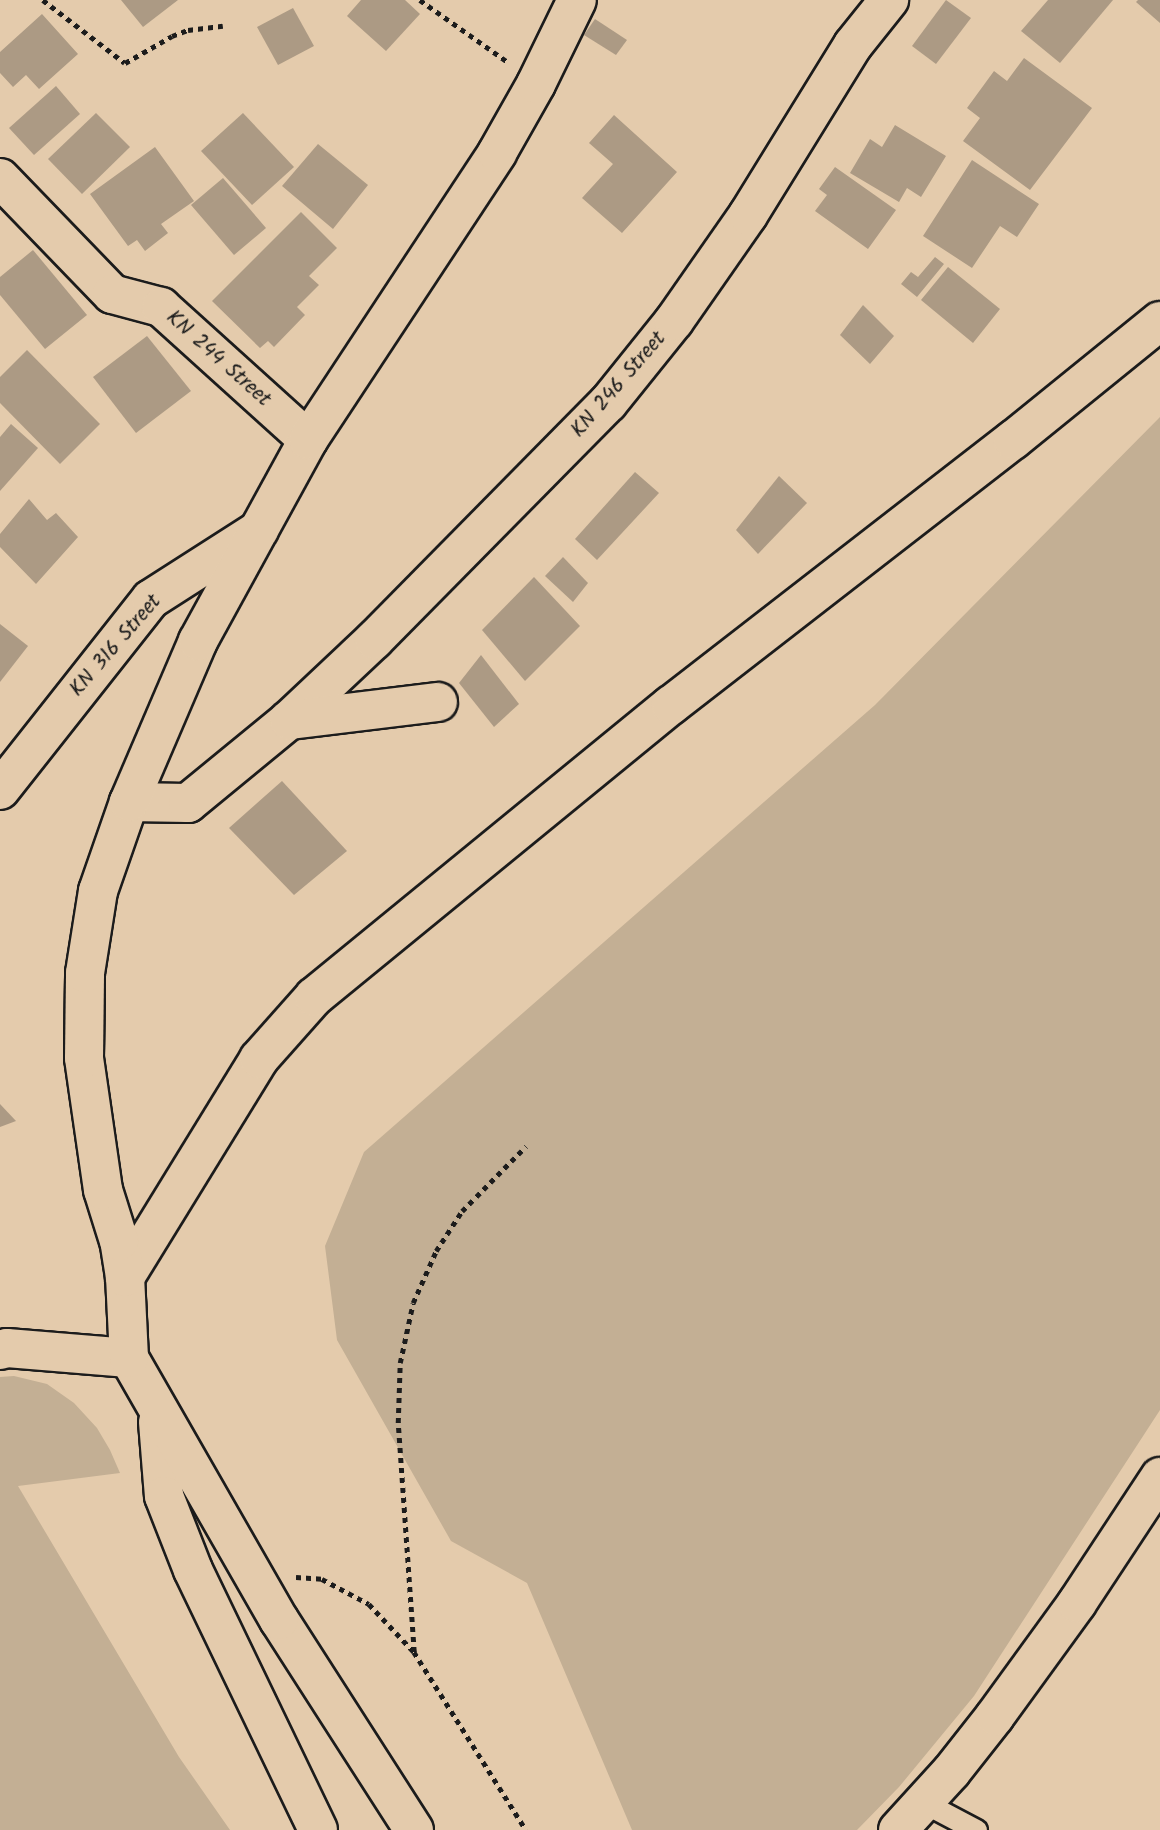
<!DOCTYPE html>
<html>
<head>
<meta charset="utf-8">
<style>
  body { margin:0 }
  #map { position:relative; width:1160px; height:1830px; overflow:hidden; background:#e4cbac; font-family:Kalam,sans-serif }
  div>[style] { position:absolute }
  .green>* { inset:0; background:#c3af94 }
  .building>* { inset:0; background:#ac9a84 }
  .path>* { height:4.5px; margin-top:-2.25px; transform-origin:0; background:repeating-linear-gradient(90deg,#1c1c1c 0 5px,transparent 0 10px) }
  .roads { filter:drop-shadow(2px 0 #1c1c1c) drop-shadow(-2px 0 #1c1c1c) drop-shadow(0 2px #1c1c1c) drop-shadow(0 -2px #1c1c1c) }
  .lane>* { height:21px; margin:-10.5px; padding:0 10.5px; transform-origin:10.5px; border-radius:10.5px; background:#e4cbac }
  .street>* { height:38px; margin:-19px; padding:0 19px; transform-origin:19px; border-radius:19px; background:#e4cbac }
  .secondary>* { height:38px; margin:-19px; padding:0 19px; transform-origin:19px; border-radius:19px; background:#e4cbac }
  span { translate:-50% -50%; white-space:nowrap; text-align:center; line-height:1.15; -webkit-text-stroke:5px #e4cbac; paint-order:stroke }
  .street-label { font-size:21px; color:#1c1c1c }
</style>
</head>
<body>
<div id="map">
  <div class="green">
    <i style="clip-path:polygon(1160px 417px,1160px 1410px,974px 1696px,899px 1787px,857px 1830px,632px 1830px,527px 1583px,451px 1541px,337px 1340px,325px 1246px,364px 1152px,875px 705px)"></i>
    <i style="clip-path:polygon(14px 1376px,47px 1384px,74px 1403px,97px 1428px,110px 1450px,120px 1473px,18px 1486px,179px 1757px,230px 1830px,0 1830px,0 1377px)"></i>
  </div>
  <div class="building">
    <i style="clip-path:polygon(121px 0,178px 0,143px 27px)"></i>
    <i style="clip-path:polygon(361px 0,405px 0,420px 14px,386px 51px,347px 16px)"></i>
    <i style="clip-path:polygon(946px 0,971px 18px,936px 64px,912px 46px)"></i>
    <i style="clip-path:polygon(1048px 0,1113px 0,1060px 63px,1021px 31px)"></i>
    <i style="clip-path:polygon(1138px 0,1160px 0,1160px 23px,1136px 2px)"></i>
    <i style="clip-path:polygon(293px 8px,314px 46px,278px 65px,257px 27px)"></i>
    <i style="clip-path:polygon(42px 14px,78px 54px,39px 89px,26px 75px,13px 87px,0 73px,0 52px)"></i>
    <i style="clip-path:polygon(595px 19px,627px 40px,616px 55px,584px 35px)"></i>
    <i style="clip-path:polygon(1024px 58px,1092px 108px,1030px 190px,963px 141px,980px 118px,967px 108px,994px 71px,1007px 81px)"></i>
    <i style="clip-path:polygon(56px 86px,80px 114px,34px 155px,9px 128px)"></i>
    <i style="clip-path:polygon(96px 113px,130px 147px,82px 194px,48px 159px)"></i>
    <i style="clip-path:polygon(243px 113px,294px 167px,252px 205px,201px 151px)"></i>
    <i style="clip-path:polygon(614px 115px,677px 172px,622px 233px,582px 198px,613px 164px,589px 143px)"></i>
    <i style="clip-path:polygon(895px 125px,946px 156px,921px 197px,907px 188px,899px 202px,850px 173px,870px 139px,882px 147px)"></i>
    <i style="clip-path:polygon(318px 144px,368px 185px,333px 229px,282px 186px)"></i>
    <i style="clip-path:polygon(155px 147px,194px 201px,161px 224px,168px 233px,145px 251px,137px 240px,128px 246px,90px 194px)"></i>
    <i style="clip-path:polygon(972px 160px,1039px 204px,1017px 237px,1000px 226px,972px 268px,923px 236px)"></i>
    <i style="clip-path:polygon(835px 167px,896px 210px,868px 249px,815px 211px,827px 195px,819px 189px)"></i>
    <i style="clip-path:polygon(223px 178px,266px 228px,234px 255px,191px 205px)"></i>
    <i style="clip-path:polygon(301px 212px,337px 248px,309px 276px,319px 285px,297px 307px,305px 315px,274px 347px,268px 341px,260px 348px,212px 301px)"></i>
    <i style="clip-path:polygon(33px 250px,87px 315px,45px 349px,0 295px,0 277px)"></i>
    <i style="clip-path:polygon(935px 257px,944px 264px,917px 297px,901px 284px,911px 272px,918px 277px)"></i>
    <i style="clip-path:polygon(948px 267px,1000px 309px,973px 343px,921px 300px)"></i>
    <i style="clip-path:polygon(863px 305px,894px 336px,870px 364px,840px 335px)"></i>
    <i style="clip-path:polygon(147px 336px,191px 391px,136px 433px,93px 377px)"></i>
    <i style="clip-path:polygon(27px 350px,100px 424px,60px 464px,0 403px,0 377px)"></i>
    <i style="clip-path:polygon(11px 424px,38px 448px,0 491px,0 437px)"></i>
    <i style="clip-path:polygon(635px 472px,659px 493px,597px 560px,575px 539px)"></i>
    <i style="clip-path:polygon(779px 476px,807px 503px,758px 554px,736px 530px)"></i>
    <i style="clip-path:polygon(29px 499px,47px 520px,56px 513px,78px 537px,36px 584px,0 547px,0 534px)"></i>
    <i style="clip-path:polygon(563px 557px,588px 583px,573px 602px,545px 576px)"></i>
    <i style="clip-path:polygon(534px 577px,580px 626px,525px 681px,482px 630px)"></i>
    <i style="clip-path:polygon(0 624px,28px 646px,0 682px)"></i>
    <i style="clip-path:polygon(481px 655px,519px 704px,494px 727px,459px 683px)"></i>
    <i style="clip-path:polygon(282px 781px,347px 851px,294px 895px,229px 828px)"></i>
    <i style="clip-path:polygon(0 1104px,16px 1121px,0 1127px)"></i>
  </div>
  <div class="path">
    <i style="left:43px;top:0;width:103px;rotate:37.5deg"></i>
    <i style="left:125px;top:63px;width:54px;rotate:-29.9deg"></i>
    <i style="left:172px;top:36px;width:17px;rotate:-21deg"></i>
    <i style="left:188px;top:30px;width:35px;rotate:-7deg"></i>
    <i style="left:420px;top:0;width:108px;rotate:35.2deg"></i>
    <i style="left:296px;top:1577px;width:26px;rotate:4deg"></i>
    <i style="left:322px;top:1579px;width:53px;rotate:28deg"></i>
    <i style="left:369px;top:1604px;width:66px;rotate:46.8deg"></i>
    <i style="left:414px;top:1652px;width:210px;rotate:57.8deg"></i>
    <i style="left:414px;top:1652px;width:230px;rotate:-94deg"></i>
    <i style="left:398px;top:1423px;width:60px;rotate:-88.1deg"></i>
    <i style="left:400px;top:1363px;width:61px;rotate:-77.8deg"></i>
    <i style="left:413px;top:1303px;width:57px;rotate:-66.1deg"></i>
    <i style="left:436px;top:1251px;width:48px;rotate:-57deg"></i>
    <i style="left:462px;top:1211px;width:91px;rotate:-45.4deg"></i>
  </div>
  <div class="roads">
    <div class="lane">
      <i style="left:923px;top:1802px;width:60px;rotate:27.8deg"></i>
    </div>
    <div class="street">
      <i style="left:0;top:178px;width:161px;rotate:46deg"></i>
      <i style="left:112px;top:294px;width:51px;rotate:14.9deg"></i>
      <i style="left:161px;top:307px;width:198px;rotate:42.1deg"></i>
      <i style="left:289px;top:720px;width:117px;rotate:-43.3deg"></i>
      <i style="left:374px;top:640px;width:333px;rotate:-45.4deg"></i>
      <i style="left:608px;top:403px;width:105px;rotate:-51.2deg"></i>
      <i style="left:674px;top:321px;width:129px;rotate:-55.1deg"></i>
      <i style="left:748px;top:215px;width:200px;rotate:-58.3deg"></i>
      <i style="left:853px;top:45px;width:58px;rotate:-51.3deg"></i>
      <i style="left:0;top:790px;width:243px;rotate:-51.7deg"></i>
      <i style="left:151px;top:599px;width:128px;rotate:-32.6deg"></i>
      <i style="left:129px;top:802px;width:59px;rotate:1deg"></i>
      <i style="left:188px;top:803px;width:131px;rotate:-39.4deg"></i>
      <i style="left:289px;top:720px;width:150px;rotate:-6.9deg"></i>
      <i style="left:125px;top:1277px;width:256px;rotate:-58.4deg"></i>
      <i style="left:259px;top:1059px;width:83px;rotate:-48.4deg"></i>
      <i style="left:314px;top:997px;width:461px;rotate:-39.3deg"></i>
      <i style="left:671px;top:705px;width:433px;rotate:-37.8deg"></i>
      <i style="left:1013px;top:440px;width:189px;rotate:-39deg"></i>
      <i style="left:0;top:1350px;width:7px;rotate:-16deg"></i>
      <i style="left:7px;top:1348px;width:122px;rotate:4.7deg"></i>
      <i style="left:898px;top:1830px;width:79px;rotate:-47.6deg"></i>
      <i style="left:951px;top:1772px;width:71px;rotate:-51.8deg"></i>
      <i style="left:995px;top:1716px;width:140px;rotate:-54deg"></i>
      <i style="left:1077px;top:1603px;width:151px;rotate:-56.6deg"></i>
    </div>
    <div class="secondary">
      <i style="left:158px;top:1422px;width:74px;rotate:85.4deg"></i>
      <i style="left:164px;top:1496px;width:79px;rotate:68.6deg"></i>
      <i style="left:193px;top:1570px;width:288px;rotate:64.3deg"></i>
      <i style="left:414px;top:1830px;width:250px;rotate:-122.7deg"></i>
      <i style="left:279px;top:1620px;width:302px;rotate:-119.8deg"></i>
      <i style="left:129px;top:1358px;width:81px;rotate:-92.8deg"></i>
      <i style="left:125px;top:1277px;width:36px;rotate:-99deg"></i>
      <i style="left:119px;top:1241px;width:53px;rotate:-107.4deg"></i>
      <i style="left:103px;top:1190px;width:133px;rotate:-98.2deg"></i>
      <i style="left:84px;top:1058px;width:85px;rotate:-89.3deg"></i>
      <i style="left:85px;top:973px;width:83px;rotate:-81deg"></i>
      <i style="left:98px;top:891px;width:94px;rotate:-70.8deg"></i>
      <i style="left:129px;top:802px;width:175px;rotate:-66.8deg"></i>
      <i style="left:198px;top:641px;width:229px;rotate:-61.3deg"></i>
      <i style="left:308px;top:440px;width:344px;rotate:-56.6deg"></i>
      <i style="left:497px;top:153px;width:79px;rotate:-60.5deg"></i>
      <i style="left:536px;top:84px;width:93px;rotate:-64deg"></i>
    </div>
  </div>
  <div class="street-label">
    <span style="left:218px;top:359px;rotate:42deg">KN 244 Street</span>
    <span style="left:619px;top:385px;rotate:-49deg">KN 246 Street</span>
    <span style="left:116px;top:646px;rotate:-49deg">KN 316 Street</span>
  </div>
</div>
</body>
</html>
